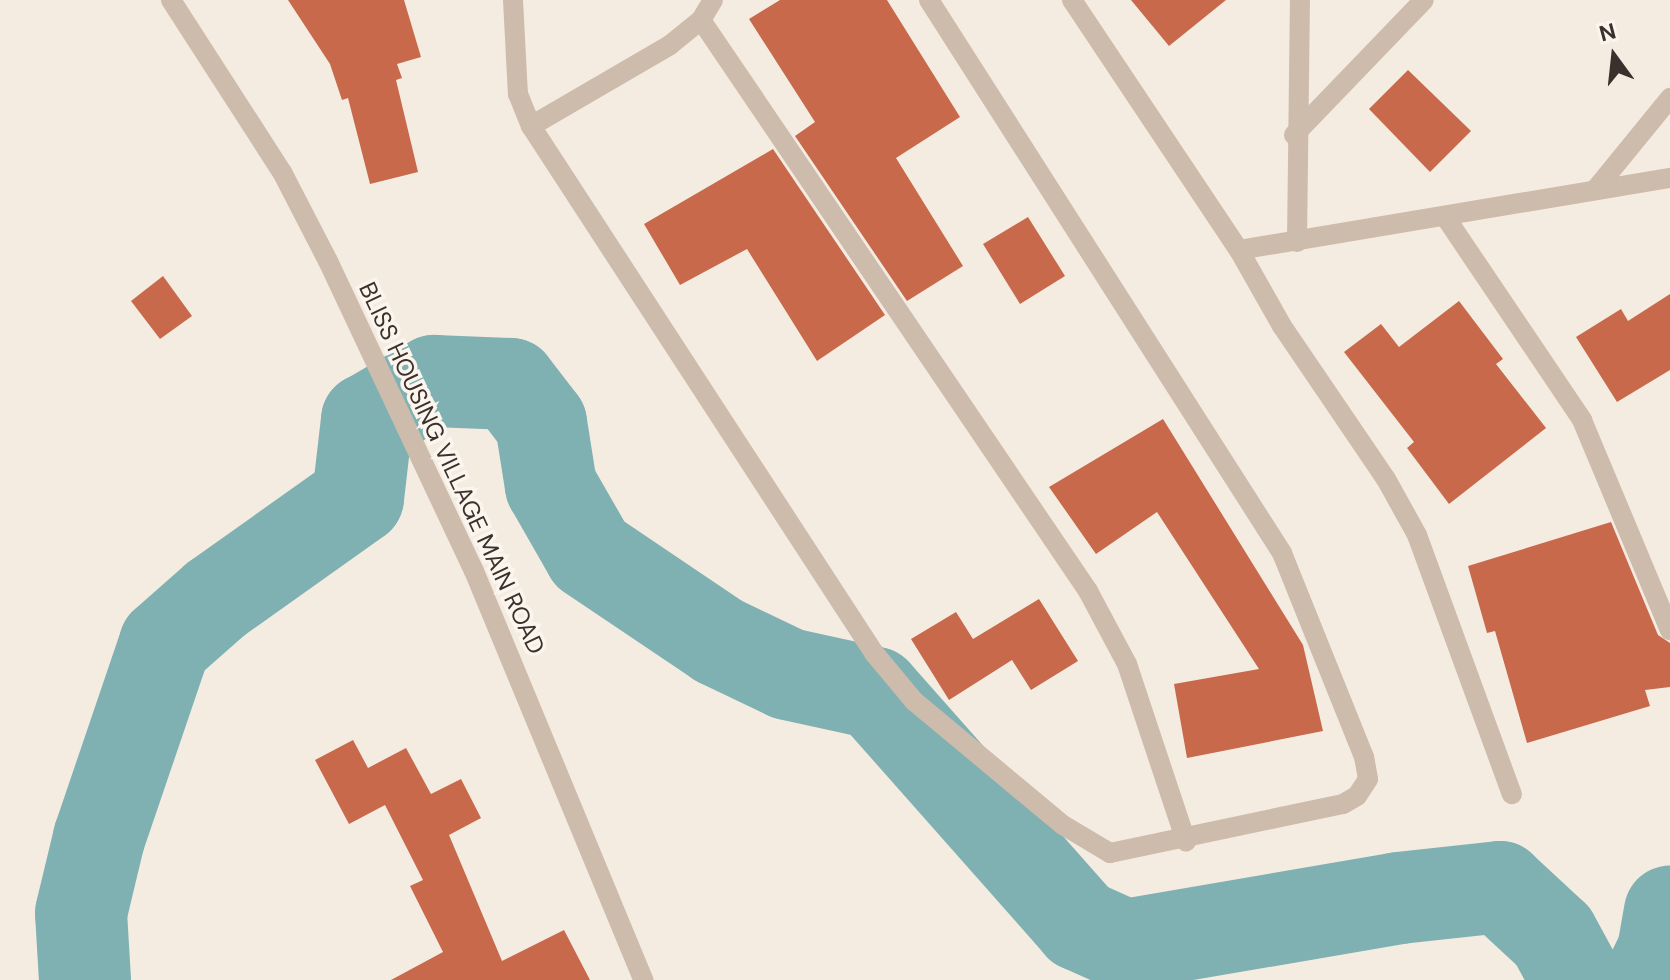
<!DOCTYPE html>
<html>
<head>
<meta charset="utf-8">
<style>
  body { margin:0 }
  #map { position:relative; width:1670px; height:980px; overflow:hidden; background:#f4ebe1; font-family:"DM Sans",sans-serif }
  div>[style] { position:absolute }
  .river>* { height:92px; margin:-46px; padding:0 46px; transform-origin:46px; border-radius:46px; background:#7fb0b2 }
  .building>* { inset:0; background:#c8694b }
  .minor>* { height:20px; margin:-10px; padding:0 10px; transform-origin:10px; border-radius:10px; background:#cdbbac }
  .tertiary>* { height:20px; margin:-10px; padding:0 10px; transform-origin:10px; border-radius:10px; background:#cdbbac }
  span { translate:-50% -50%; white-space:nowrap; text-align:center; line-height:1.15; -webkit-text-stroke:7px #fbf5ee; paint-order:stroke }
  .street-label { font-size:24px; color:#3b302b }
  .north { position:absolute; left:1574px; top:16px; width:80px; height:80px; -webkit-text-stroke:6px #fbf5ee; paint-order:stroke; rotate:345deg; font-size:22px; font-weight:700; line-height:32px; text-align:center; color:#3b302b }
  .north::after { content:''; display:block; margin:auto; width:28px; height:36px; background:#3b302b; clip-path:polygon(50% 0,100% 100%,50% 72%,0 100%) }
</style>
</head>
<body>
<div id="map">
  <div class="river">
    <i style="left:85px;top:980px;width:67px;rotate:-93.4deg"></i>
    <i style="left:81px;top:913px;width:77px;rotate:-76.5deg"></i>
    <i style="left:99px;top:838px;width:205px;rotate:-71.2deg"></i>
    <i style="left:165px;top:644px;width:68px;rotate:-41.4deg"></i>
    <i style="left:216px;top:599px;width:174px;rotate:-35.4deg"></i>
    <i style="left:358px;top:498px;width:79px;rotate:-83.4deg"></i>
    <i style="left:367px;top:420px;width:78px;rotate:-30.2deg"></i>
    <i style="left:434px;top:381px;width:77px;rotate:2.2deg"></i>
    <i style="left:511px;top:384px;width:49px;rotate:52.4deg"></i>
    <i style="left:541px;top:423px;width:64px;rotate:81deg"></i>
    <i style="left:551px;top:486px;width:78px;rotate:60.2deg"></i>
    <i style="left:590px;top:554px;width:156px;rotate:34deg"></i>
    <i style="left:719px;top:641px;width:76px;rotate:25.6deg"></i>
    <i style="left:788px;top:674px;width:89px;rotate:12.3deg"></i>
    <i style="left:875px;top:693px;width:310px;rotate:48.5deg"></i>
    <i style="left:1080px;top:925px;width:49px;rotate:24deg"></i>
    <i style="left:1125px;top:945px;width:278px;rotate:-9.7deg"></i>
    <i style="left:1399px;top:898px;width:102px;rotate:-6.2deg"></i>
    <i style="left:1500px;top:887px;width:72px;rotate:42.8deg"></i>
    <i style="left:1553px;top:936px;width:50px;rotate:61.4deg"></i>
    <i style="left:1649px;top:980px;width:32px;rotate:-64deg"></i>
    <i style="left:1663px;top:951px;width:40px;rotate:-80deg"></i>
  </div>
  <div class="building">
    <i style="clip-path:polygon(288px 0,404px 0,421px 57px,397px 64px,402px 78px,396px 80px,418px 172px,370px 184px,348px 98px,342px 100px,330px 64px)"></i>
    <i style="clip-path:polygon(780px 0,887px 0,960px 117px,896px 158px,963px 266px,907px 301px,795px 136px,815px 122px,749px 19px)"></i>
    <i style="clip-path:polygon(1131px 0,1226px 0,1169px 46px)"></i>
    <i style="clip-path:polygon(1408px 70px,1471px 131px,1430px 172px,1369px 109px)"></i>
    <i style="clip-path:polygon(773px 149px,885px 315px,817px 361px,747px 249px,680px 285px,644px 224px)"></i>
    <i style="clip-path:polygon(1028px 217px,1065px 276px,1020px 304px,983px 244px)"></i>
    <i style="clip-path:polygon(163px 276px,192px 316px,160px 339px,131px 301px)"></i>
    <i style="clip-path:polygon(1670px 294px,1670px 370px,1617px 402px,1576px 337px,1621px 309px,1628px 321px)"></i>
    <i style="clip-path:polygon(1459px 301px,1503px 359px,1496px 364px,1546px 428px,1449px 504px,1407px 448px,1414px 442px,1344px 352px,1381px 324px,1399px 347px)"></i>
    <i style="clip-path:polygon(1163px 419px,1303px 645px,1323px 731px,1187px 758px,1174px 684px,1259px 669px,1157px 512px,1096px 554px,1049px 487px)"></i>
    <i style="clip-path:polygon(1611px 522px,1658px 635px,1670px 643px,1670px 687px,1645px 690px,1650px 706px,1527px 743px,1495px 631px,1487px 633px,1468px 566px)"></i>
    <i style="clip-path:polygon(1039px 599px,1078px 661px,1031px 690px,1012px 660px,949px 700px,911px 639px,956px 612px,973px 639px)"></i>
    <i style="clip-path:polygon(353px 740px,368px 768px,406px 748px,431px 794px,461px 779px,481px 818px,449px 835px,502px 961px,564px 930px,590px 980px,391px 980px,443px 952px,410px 886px,423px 880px,385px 805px,349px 824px,315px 760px)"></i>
  </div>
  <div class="minor">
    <i style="left:513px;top:0;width:94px;rotate:87deg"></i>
    <i style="left:518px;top:94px;width:35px;rotate:68deg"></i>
    <i style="left:531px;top:126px;width:629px;rotate:56.94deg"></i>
    <i style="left:874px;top:653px;width:62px;rotate:50.2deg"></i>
    <i style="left:914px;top:701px;width:194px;rotate:39.8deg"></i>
    <i style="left:1063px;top:825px;width:55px;rotate:30.8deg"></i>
    <i style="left:1110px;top:853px;width:238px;rotate:-11.9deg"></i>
    <i style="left:1343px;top:804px;width:16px;rotate:-30deg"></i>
    <i style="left:1357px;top:796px;width:20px;rotate:-57deg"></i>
    <i style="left:1368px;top:779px;width:22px;rotate:-100deg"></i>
    <i style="left:1364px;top:757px;width:220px;rotate:-111.9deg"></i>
    <i style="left:1282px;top:553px;width:656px;rotate:-122.55deg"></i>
    <i style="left:1072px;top:0;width:301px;rotate:56.3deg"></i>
    <i style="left:1239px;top:250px;width:87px;rotate:60.5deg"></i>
    <i style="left:1282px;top:326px;width:185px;rotate:55.8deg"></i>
    <i style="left:1386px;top:479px;width:64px;rotate:61deg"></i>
    <i style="left:1417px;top:535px;width:276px;rotate:69.9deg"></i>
    <i style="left:701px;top:20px;width:690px;rotate:55.87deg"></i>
    <i style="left:1088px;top:591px;width:83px;rotate:61.9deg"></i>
    <i style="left:1127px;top:664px;width:187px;rotate:71.6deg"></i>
    <i style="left:531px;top:126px;width:161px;rotate:-30.2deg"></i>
    <i style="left:670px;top:45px;width:40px;rotate:-39deg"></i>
    <i style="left:701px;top:20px;width:23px;rotate:-59deg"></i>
    <i style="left:1294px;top:135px;width:187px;rotate:-46.1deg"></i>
    <i style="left:1595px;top:190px;width:119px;rotate:-50.8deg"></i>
    <i style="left:1446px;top:218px;width:244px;rotate:56deg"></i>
    <i style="left:1582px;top:420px;width:228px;rotate:67.3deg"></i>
    <i style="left:1297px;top:242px;width:242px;rotate:-89.3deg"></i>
    <i style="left:1239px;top:250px;width:437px;rotate:-9.5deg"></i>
  </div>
  <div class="tertiary">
    <i style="left:171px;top:0;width:205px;rotate:57.2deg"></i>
    <i style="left:282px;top:172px;width:100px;rotate:62.7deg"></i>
    <i style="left:328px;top:261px;width:343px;rotate:64.8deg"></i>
    <i style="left:474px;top:571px;width:443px;rotate:67.5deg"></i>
  </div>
  <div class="street-label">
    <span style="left:452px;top:468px;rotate:65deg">BLISS HOUSING VILLAGE MAIN ROAD</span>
  </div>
  <div class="north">N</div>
</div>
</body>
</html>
